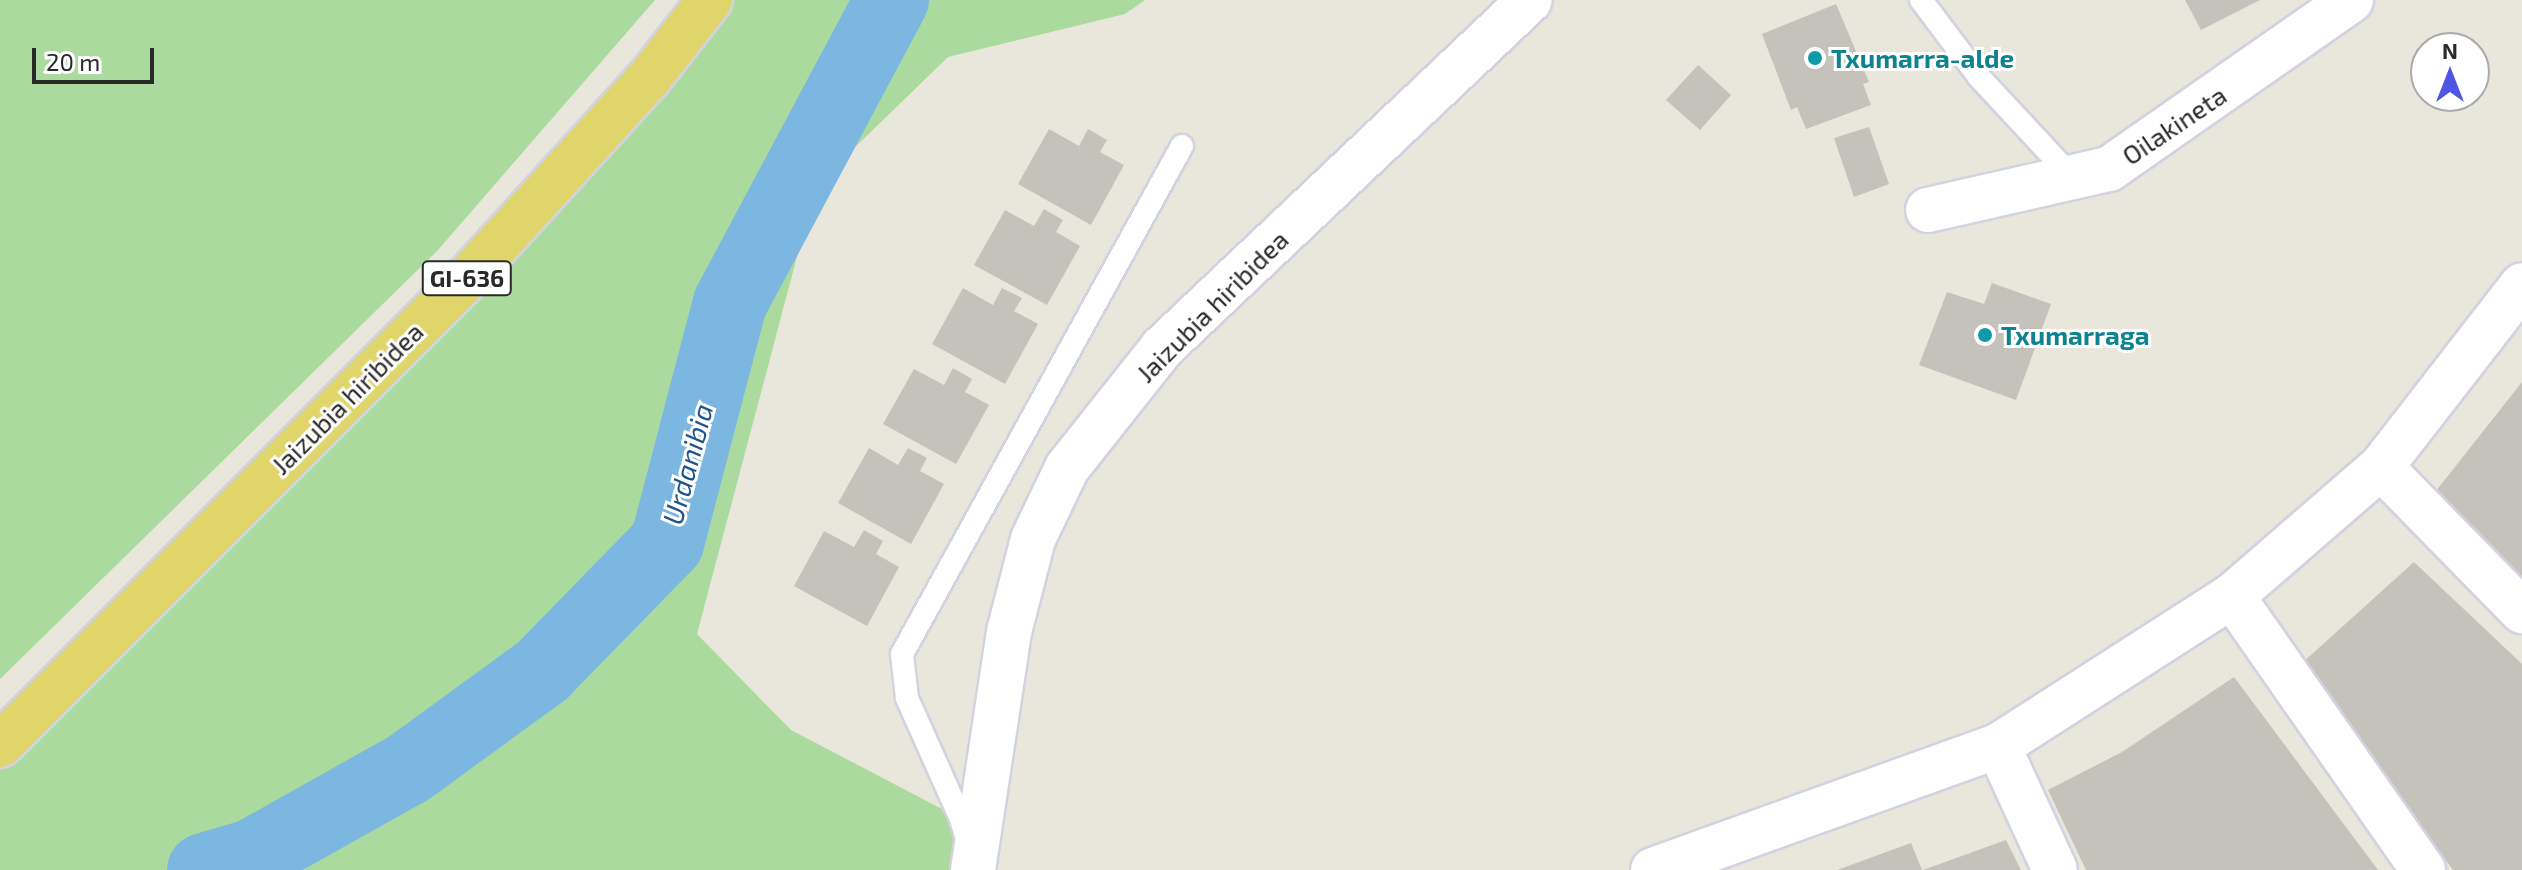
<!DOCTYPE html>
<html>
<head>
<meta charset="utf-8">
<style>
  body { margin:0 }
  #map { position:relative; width:2522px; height:870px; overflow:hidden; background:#e9e6dc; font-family:"Exo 2",sans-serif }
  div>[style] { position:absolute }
  .green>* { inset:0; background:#abda9f }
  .river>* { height:74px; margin:-37px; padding:0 37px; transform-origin:37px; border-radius:37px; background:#7bb7e0 }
  .building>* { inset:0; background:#c5c2bc }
  .roads { filter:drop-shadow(2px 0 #d2d2e0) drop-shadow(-2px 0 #d2d2e0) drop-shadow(0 2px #d2d2e0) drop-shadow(0 -2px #d2d2e0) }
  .lane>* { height:22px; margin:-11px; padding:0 11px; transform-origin:11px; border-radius:11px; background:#fff }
  .street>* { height:44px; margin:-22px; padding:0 22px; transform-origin:22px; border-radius:22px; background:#fff }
  .primary>* { height:44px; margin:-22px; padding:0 22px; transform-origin:22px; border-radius:22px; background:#e0d56b }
  .dots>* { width:22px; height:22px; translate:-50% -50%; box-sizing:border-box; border:4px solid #fff; border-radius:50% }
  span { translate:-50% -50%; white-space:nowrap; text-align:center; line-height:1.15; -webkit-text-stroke:6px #fff; paint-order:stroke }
  .shield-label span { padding:2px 6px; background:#fff; border:2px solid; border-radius:6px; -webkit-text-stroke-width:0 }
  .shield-label { font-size:24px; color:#292929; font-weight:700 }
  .culture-label { font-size:26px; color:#0d838f; font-weight:700 }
  .left { translate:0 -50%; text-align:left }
  .street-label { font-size:26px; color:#292929 }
  .water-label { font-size:28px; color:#1d5489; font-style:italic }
  .north { position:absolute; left:2410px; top:32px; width:80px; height:80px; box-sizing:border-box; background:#fff; border:2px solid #a9a9a9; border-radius:50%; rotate:0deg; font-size:22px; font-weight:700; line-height:32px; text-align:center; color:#292929 }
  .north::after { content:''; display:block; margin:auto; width:28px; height:36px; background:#4e55e4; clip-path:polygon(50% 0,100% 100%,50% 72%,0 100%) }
  .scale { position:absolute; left:32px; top:48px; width:122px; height:36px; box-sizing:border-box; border:4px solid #292929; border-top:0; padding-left:10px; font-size:24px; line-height:28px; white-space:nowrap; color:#292929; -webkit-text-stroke:6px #fff; paint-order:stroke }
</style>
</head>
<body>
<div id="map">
  <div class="green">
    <i style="clip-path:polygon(0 0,655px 0,438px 250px,0 679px)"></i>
    <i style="clip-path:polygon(705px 0,1145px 0,1125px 14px,948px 57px,816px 185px,697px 634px,791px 730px,961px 819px,973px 870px,0 870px,0 740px)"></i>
  </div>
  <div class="river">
    <i style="left:204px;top:870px;width:50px;rotate:-16.3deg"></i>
    <i style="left:252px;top:856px;width:180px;rotate:-29.3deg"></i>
    <i style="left:409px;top:768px;width:165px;rotate:-36.1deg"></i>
    <i style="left:542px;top:671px;width:179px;rotate:-45.7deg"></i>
    <i style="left:667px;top:543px;width:248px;rotate:-75.3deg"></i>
    <i style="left:730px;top:303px;width:344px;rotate:-61.9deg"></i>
  </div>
  <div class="building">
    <i style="clip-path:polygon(2185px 0,2260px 0,2201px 30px)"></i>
    <i style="clip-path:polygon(1836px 4px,1869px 82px,1863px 84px,1871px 105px,1806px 129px,1797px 107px,1791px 110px,1762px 34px)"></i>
    <i style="clip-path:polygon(1698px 65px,1731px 95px,1700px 130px,1666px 100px)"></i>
    <i style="clip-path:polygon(1869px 127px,1889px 184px,1854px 197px,1834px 138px)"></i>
    <i style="clip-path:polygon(1049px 129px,1079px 146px,1088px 129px,1107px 140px,1100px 152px,1124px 165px,1091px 225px,1018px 184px)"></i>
    <i style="clip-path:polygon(1044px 209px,1063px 220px,1056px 232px,1080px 246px,1047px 305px,974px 265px,1005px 210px,1034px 226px)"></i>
    <i style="clip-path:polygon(1992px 283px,2051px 304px,2016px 400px,1919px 365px,1947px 292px,1984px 304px)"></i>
    <i style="clip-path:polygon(963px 288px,993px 305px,1002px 288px,1022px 298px,1014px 311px,1038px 324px,1005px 384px,932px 344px)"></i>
    <i style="clip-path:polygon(953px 368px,972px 379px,965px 392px,989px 405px,956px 464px,883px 424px,914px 369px,944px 385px)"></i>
    <i style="clip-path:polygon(2522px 382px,2522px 581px,2432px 496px)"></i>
    <i style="clip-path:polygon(869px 448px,898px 465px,908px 448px,927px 458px,920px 471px,944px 484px,911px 544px,838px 503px)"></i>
    <i style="clip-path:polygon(864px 530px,883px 541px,876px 554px,899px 567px,867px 626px,794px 586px,824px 531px,854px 547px)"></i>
    <i style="clip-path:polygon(2414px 562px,2522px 664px,2522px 870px,2453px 870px,2301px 664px)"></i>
    <i style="clip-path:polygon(2234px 677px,2378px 870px,2086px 870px,2048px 790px,2122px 752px)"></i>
    <i style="clip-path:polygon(2006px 840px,2021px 870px,1923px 870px)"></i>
    <i style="clip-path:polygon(1911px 843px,1922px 870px,1837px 870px)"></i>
  </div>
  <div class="roads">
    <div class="lane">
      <i style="left:1921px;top:0;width:96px;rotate:53deg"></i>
      <i style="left:1979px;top:77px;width:137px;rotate:47.1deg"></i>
      <i style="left:968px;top:842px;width:24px;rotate:-107deg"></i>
      <i style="left:961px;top:819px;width:133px;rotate:-114.1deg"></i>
      <i style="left:907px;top:698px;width:44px;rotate:-96.5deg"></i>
      <i style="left:902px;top:654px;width:580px;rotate:-61.14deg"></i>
    </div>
    <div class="street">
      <i style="left:1928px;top:210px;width:186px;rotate:-12.8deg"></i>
      <i style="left:2109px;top:169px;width:295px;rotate:-34.9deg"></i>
      <i style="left:2381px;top:467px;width:202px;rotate:45.6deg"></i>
      <i style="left:2232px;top:596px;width:334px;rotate:55.1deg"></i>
      <i style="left:1998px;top:746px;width:136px;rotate:65.3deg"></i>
      <i style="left:973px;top:870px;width:241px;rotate:-81.4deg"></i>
      <i style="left:1009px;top:632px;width:96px;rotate:-75.5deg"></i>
      <i style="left:1033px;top:539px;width:79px;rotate:-64.4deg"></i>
      <i style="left:1067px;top:468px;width:153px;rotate:-51.6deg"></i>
      <i style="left:1162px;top:348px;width:506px;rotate:-43.4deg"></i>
      <i style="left:1653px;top:870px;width:367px;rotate:-19.8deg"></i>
      <i style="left:1998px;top:746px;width:278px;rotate:-32.7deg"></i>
      <i style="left:2232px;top:596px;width:197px;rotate:-40.9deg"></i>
      <i style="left:2381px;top:467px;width:230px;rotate:-52.2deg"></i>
    </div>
    <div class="primary">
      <i style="left:0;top:745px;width:662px;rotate:-45deg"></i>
      <i style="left:468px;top:277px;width:270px;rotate:-47.7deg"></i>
      <i style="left:650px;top:77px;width:98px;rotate:-52.1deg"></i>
    </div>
  </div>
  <div class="dots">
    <i style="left:1815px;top:58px;background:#0f9aa8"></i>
    <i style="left:1985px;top:335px;background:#0f9aa8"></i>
  </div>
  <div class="shield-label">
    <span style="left:467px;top:278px">GI-636</span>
  </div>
  <div class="culture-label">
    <span class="left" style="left:1831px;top:58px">Txumarra-alde</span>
    <span class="left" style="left:2001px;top:335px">Txumarraga</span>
  </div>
  <div class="street-label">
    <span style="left:2174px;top:125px;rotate:-34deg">Oilakineta</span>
    <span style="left:1212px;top:306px;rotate:-45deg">Jaizubia hiribidea</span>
    <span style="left:347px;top:398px;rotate:-45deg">Jaizubia hiribidea</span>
  </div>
  <div class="water-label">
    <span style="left:687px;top:464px;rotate:-75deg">Urdanibia</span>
  </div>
  <div class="north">N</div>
  <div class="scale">20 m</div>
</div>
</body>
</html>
